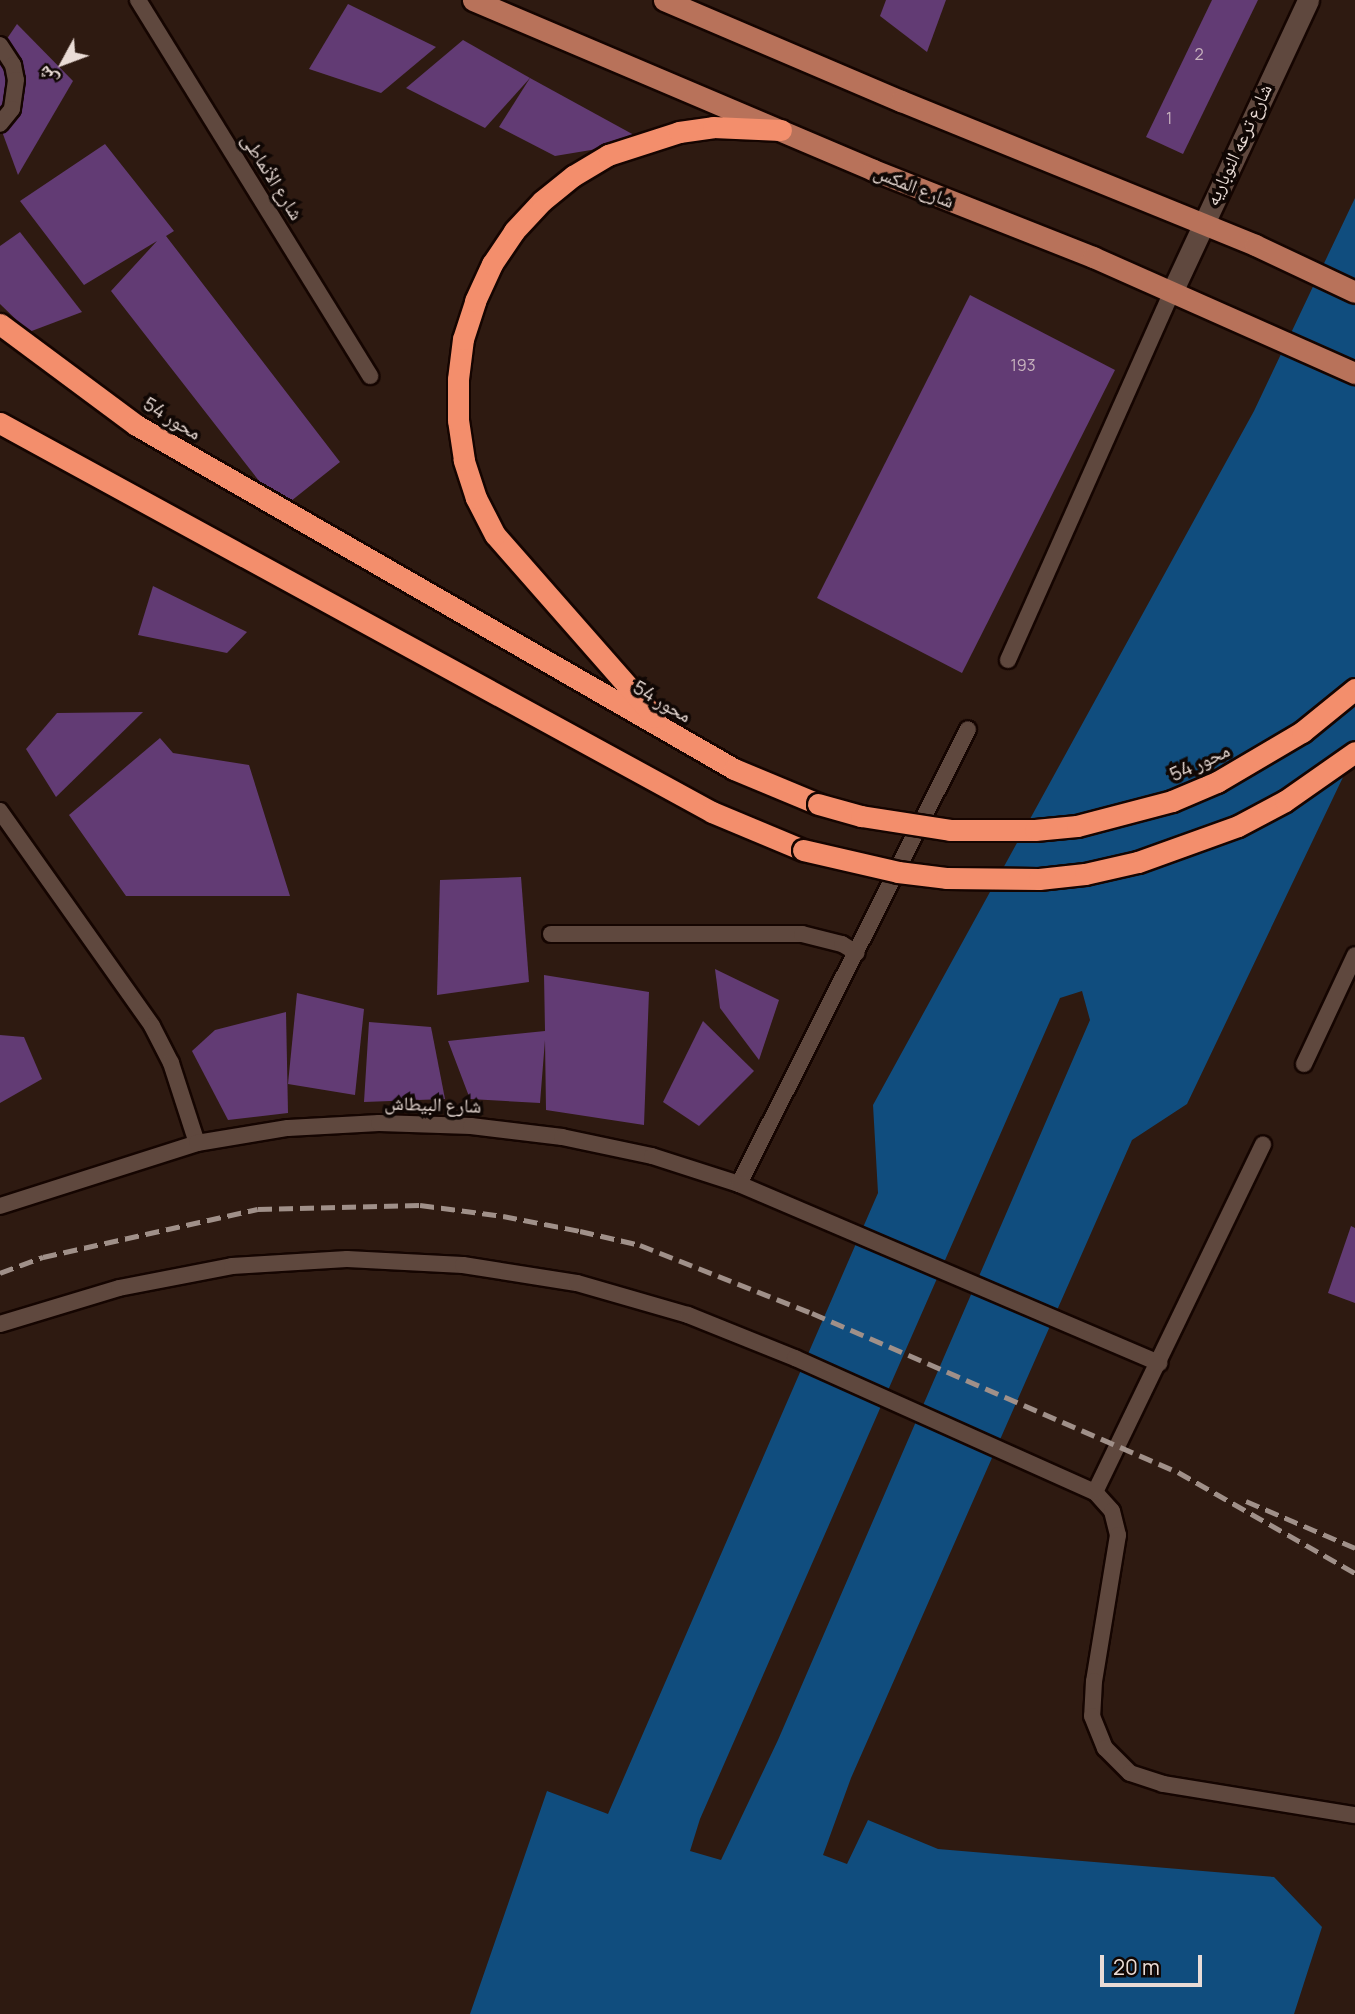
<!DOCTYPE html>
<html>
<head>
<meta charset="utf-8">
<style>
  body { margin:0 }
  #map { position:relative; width:1355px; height:2014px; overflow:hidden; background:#2e1a11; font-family:Manrope,"Noto Naskh Arabic",sans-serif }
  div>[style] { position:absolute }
  .water>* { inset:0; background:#104d7e }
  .building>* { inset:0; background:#623b74 }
  .roads { filter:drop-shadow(2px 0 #150501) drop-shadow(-2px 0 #150501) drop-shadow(0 2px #150501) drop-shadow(0 -2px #150501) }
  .lane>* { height:16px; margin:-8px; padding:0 8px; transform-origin:8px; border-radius:8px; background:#5f483e }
  .street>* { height:21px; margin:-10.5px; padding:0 10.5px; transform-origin:10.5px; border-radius:10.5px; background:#5f483e }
  .primary>* { height:21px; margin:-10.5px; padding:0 10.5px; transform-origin:10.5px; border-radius:10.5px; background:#b8725a }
  .highway>* { height:21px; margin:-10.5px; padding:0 10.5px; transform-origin:10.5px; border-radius:10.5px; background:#f38e6c }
  .rail>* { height:5px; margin-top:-2.5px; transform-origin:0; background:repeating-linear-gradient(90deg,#a09089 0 14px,transparent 0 21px) }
  .bridges { filter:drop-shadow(2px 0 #150501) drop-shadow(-2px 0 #150501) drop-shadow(0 2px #150501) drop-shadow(0 -2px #150501) }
  .highway-bridge>* { height:21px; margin:-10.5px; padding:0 10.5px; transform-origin:10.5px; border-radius:10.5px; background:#f38e6c }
  span { translate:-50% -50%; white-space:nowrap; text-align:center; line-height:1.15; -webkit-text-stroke:7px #100704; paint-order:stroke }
  .number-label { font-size:16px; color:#c8b4be }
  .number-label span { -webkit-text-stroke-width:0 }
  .street-label { font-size:19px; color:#eadcd6 }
  .north { position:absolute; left:28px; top:28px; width:70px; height:70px; -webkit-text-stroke:5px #100704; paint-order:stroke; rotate:229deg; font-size:19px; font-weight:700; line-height:28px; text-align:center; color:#eadcd6 }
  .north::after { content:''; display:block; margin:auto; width:24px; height:32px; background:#eadcd6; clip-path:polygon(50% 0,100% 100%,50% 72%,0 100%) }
  .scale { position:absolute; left:1100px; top:1955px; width:102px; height:32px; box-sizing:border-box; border:4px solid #eadcd6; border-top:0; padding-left:9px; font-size:21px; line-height:24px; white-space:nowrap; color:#eadcd6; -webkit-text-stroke:5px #100704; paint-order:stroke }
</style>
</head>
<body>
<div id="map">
  <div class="water">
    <i style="clip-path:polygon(evenodd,1355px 198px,1355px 752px,1187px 1104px,1132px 1140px,851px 1778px,823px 1855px,847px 1864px,868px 1820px,938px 1849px,1274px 1877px,1322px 1927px,1294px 2014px,470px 2014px,547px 1791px,608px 1814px,878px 1193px,873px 1105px,1254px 411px,1355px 198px,1082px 991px,1090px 1020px,778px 1740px,721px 1860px,690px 1851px,700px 1819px,1060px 998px,1082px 991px)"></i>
  </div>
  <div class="building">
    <i style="clip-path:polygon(886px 0,946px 0,927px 52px,880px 16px)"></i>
    <i style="clip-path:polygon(1212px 0,1258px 0,1183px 154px,1146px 137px)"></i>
    <i style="clip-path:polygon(348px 4px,436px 47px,381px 93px,309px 69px)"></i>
    <i style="clip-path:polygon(17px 24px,73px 81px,18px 175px,0 126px,0 49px)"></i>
    <i style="clip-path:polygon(463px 40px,530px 78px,485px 128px,406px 88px)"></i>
    <i style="clip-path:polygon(530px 78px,645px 141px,555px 156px,499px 127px)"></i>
    <i style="clip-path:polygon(105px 144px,174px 231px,166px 236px,340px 462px,281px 509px,111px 291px,157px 241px,84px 285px,20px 201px)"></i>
    <i style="clip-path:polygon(20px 232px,82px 312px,29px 332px,0 304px,0 246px)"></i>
    <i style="clip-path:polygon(970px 295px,1115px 370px,962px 673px,817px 598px)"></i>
    <i style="clip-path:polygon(153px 586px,247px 632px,227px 653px,138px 635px)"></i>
    <i style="clip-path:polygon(143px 712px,56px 797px,26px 749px,57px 713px)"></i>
    <i style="clip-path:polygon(160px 738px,173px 753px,249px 765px,290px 896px,126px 896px,69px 815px)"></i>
    <i style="clip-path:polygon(521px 877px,529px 982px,437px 995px,440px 880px)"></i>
    <i style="clip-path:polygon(715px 969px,779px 1000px,759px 1060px,720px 1008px)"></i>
    <i style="clip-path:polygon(544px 975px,649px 992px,644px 1125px,546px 1110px,545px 1040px,540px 1103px,470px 1099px,448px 1041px,545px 1031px)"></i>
    <i style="clip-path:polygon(297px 993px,364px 1009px,355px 1095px,288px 1084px)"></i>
    <i style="clip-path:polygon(286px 1012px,288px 1113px,228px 1120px,192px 1051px,215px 1030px)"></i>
    <i style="clip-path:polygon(703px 1021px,754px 1071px,699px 1126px,663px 1102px)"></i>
    <i style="clip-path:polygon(369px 1022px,431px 1027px,445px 1099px,364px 1102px)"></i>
    <i style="clip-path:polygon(0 1035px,24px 1037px,42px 1079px,0 1103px)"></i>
    <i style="clip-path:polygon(1351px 1226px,1355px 1228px,1355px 1303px,1328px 1293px)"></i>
  </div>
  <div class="roads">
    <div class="lane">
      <i style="left:138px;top:0;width:442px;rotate:58.3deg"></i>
      <i style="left:0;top:45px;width:24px;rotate:57deg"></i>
      <i style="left:13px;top:65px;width:15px;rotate:79deg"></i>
      <i style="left:16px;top:80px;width:29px;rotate:98deg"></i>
      <i style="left:12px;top:109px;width:19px;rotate:129deg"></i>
      <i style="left:1008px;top:660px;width:403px;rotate:-66deg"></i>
      <i style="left:0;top:811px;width:263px;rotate:54.7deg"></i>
      <i style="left:152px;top:1026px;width:42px;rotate:62.8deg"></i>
      <i style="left:171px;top:1063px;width:84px;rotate:72deg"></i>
      <i style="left:551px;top:934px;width:251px"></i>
      <i style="left:802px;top:934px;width:41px;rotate:14deg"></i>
      <i style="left:842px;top:944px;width:17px;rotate:31deg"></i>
      <i style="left:1304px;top:1064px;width:120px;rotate:-64.9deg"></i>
      <i style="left:739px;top:1184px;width:509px;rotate:-63.28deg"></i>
      <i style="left:0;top:1206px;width:207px;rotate:-17.7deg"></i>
      <i style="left:197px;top:1143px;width:92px;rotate:-9.4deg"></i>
      <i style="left:288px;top:1128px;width:91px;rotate:-3.1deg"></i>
      <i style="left:379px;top:1123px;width:92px;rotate:1.9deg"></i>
      <i style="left:471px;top:1126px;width:92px;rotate:6.9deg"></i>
      <i style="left:562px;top:1137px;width:92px;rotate:11.9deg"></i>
      <i style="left:652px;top:1156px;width:91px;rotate:17.8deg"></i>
      <i style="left:739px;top:1184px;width:457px;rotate:23.1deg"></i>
      <i style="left:0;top:1324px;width:124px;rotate:-16.8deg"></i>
      <i style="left:119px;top:1288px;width:115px;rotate:-11deg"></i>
      <i style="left:232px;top:1266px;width:115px;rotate:-3.5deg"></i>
      <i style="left:347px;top:1259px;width:116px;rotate:3deg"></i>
      <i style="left:463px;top:1265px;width:115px;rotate:9deg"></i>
      <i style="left:577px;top:1283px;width:116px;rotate:16.1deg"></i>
      <i style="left:688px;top:1315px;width:115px;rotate:21.9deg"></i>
      <i style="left:795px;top:1358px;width:329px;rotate:24.1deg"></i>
      <i style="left:1095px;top:1492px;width:25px;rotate:48deg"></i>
      <i style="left:1112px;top:1511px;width:25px;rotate:76deg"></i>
      <i style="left:1118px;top:1535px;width:148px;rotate:99.3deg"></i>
      <i style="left:1094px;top:1681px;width:35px;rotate:93deg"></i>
      <i style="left:1092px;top:1716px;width:35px;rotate:68deg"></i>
      <i style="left:1105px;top:1748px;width:35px;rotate:45deg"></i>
      <i style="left:1130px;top:1773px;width:35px;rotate:18deg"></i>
      <i style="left:1163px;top:1784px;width:194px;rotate:9.2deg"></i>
      <i style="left:1095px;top:1492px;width:386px;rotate:-64.2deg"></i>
    </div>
    <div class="street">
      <i style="left:1172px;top:292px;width:322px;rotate:-65deg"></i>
    </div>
    <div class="primary">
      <i style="left:473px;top:0;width:435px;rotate:23deg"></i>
      <i style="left:873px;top:170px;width:237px;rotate:21.6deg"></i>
      <i style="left:1093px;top:257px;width:287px;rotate:23.9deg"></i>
      <i style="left:664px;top:0;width:258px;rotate:23.1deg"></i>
      <i style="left:901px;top:101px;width:382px;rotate:22.1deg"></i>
      <i style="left:1255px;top:245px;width:110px;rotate:25.2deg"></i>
    </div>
    <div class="highway">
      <i style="left:0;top:324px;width:169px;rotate:36.6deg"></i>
      <i style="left:136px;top:425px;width:690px;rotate:29.91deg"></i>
      <i style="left:734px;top:769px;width:91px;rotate:22.6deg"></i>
      <i style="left:0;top:423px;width:811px;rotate:28.65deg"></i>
      <i style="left:712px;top:812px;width:99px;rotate:22.7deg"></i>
      <i style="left:655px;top:717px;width:242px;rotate:-131.3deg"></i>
      <i style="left:495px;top:535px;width:42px;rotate:-117.2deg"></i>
      <i style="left:476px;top:498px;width:40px;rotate:-108deg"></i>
      <i style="left:464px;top:460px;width:40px;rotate:-98.5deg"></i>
      <i style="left:458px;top:420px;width:41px;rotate:-90deg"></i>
      <i style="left:458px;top:379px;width:40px;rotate:-82.9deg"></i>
      <i style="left:463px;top:339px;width:40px;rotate:-72deg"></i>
      <i style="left:475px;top:301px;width:41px;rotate:-65.3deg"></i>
      <i style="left:492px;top:264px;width:40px;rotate:-56deg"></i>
      <i style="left:514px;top:231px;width:41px;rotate:-47deg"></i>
      <i style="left:542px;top:201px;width:40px;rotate:-39deg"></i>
      <i style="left:573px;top:176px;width:41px;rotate:-31deg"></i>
      <i style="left:608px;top:155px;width:75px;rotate:-17.9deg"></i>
      <i style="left:679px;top:132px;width:34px;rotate:-8deg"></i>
      <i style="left:713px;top:127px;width:68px;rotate:2.5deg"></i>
    </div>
  </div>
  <div class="rail">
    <i style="left:0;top:1273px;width:46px;rotate:-20.4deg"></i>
    <i style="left:43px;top:1257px;width:220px;rotate:-12.6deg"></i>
    <i style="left:258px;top:1209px;width:162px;rotate:-1.4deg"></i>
    <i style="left:420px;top:1205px;width:84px;rotate:7.5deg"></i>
    <i style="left:503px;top:1216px;width:78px;rotate:11deg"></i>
    <i style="left:580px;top:1231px;width:62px;rotate:13.1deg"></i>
    <i style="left:640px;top:1245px;width:185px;rotate:21.6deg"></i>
    <i style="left:812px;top:1313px;width:399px;rotate:23.5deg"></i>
    <i style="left:1178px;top:1472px;width:204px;rotate:29.7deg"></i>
    <i style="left:1246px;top:1501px;width:119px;rotate:23.3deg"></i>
  </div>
  <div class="bridges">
    <div class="highway-bridge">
      <i style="left:818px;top:804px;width:45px;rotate:15.6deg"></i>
      <i style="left:861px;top:816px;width:90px;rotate:8.9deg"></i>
      <i style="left:950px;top:830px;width:85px"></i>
      <i style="left:1035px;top:830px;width:42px;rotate:-5.4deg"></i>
      <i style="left:1077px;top:826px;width:98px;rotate:-14.7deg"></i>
      <i style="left:1172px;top:801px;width:49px;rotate:-22.9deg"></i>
      <i style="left:1217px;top:782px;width:99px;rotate:-30.5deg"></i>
      <i style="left:1302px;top:732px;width:68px;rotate:-39.1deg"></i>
      <i style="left:803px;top:850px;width:98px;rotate:13deg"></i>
      <i style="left:898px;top:872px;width:48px;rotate:7.1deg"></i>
      <i style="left:946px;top:878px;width:93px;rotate:0.6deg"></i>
      <i style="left:1039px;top:879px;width:46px;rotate:-6.2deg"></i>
      <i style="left:1085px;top:874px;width:54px;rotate:-12.8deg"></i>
      <i style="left:1138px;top:862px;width:106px;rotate:-19.8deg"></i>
      <i style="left:1238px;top:826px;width:53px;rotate:-28deg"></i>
      <i style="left:1285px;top:801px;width:85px;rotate:-35deg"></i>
    </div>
  </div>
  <div class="number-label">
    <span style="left:1199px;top:54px">2</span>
    <span style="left:1169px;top:118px">1</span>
    <span style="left:1023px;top:365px">193</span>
  </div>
  <div class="street-label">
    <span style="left:1239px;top:145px;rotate:-65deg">شارع ترعه النوباريه</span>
    <span style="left:272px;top:177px;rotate:58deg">شارع الأنماطى</span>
    <span style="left:914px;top:187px;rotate:22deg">شارع المكس</span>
    <span style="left:172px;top:419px;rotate:31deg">محور 54</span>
    <span style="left:662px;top:702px;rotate:30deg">محور 54</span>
    <span style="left:1200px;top:763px;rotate:-25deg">محور 54</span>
    <span style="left:433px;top:1105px;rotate:2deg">شارع البيطاش</span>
  </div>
  <div class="north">ش</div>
  <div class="scale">20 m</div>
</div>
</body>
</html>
